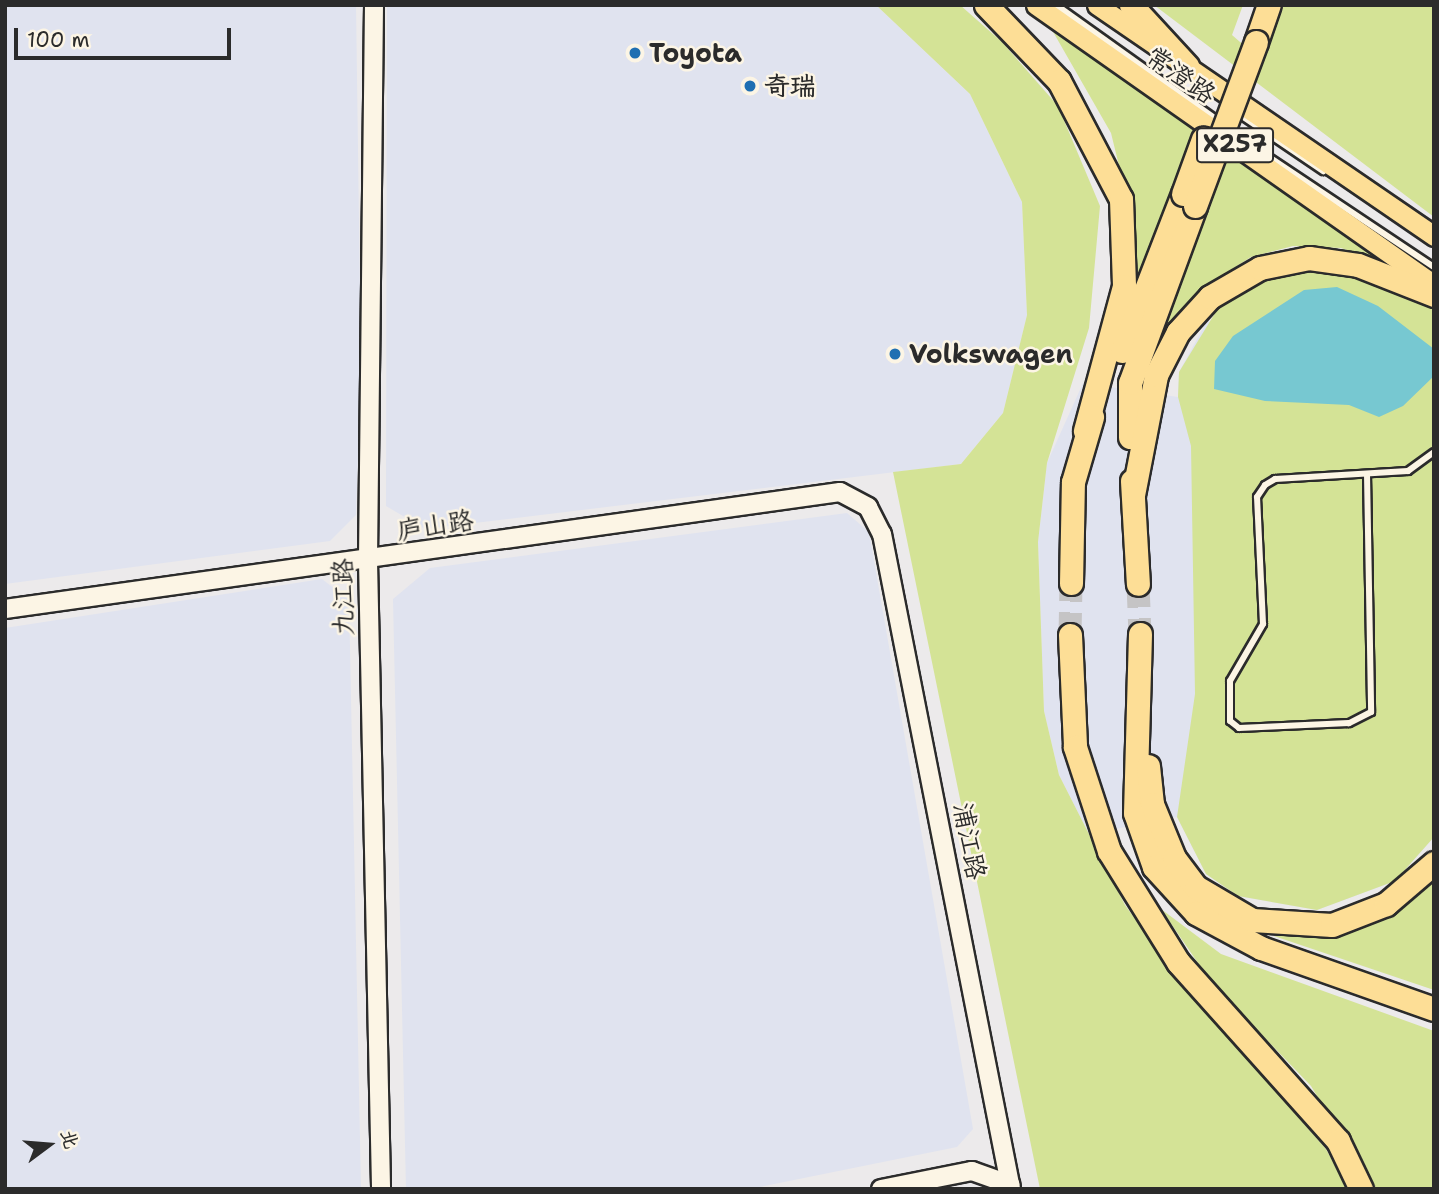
<!DOCTYPE html>
<html>
<head>
<meta charset="utf-8">
<style>
  body { margin:0 }
  #map { position:relative; width:1439px; height:1194px; overflow:hidden; background:#eceaeb; font-family:"Shantell Sans","LXGW WenKai TC",sans-serif }
  div>[style] { position:absolute }
  .built>* { inset:0; background:#e0e3ef }
  .green>* { inset:0; background:#d4e396 }
  .water>* { inset:0; background:#77c8d1 }
  .highway-tunnel>* { height:23px; margin-top:-11.5px; transform-origin:0; background:repeating-linear-gradient(90deg,#c5c4c5 0 23px,transparent 0 34px) }
  .roads { filter:drop-shadow(2px 0 #2b2b2b) drop-shadow(-2px 0 #2b2b2b) drop-shadow(0 2px #2b2b2b) drop-shadow(0 -2px #2b2b2b) }
  .lane>* { height:6px; margin:-3px; padding:0 3px; transform-origin:3px; border-radius:3px; background:#fcf5e5 }
  .secondary>* { height:18px; margin:-9px; padding:0 9px; transform-origin:9px; border-radius:9px; background:#fcf5e5 }
  .primary>* { height:19px; margin:-9.5px; padding:0 9.5px; transform-origin:9.5px; border-radius:9.5px; background:#fdde96 }
  .highway>* { height:23px; margin:-11.5px; padding:0 11.5px; transform-origin:11.5px; border-radius:11.5px; background:#fdde96 }
  .bridges { filter:drop-shadow(2px 0 #2b2b2b) drop-shadow(-2px 0 #2b2b2b) drop-shadow(0 2px #2b2b2b) drop-shadow(0 -2px #2b2b2b) }
  .highway-bridge>* { height:23px; margin:-11.5px; padding:0 11.5px; transform-origin:11.5px; border-radius:11.5px; background:#fdde96 }
  .dots>* { width:19px; height:19px; translate:-50% -50%; box-sizing:border-box; border:4px solid #fcf5e5; border-radius:50% }
  span { translate:-50% -50%; white-space:nowrap; text-align:center; line-height:1.15; -webkit-text-stroke:5px #fcf5e5; paint-order:stroke }
  .shield-label span { padding:2px 5px; background:#fcf5e5; border:2px solid; border-radius:5px; -webkit-text-stroke-width:0 }
  .shield-label { font-size:24px; color:#2b2b2b; font-weight:700 }
  .poi-label { font-size:26px; color:#2b2b2b; font-weight:700 }
  .left { translate:0 -50%; text-align:left }
  .street-label { font-size:26px; color:#2b2b2b }
  .frame { position:absolute; inset:0; border:7px solid #2b2b2b; pointer-events:none }
  .north { position:absolute; left:14px; top:1110px; width:70px; height:70px; -webkit-text-stroke:5px #fcf5e5; paint-order:stroke; rotate:74deg; font-size:19px; font-weight:700; line-height:28px; text-align:center; color:#2b2b2b }
  .north::after { content:''; display:block; margin:auto; width:24px; height:32px; background:#2b2b2b; clip-path:polygon(50% 0,100% 100%,50% 72%,0 100%) }
  .scale { position:absolute; left:14px; top:28px; width:217px; height:32px; box-sizing:border-box; border:4px solid #2b2b2b; border-top:0; padding-left:9px; font-size:21px; line-height:24px; white-space:nowrap; color:#2b2b2b; -webkit-text-stroke:5px #fcf5e5; paint-order:stroke }
</style>
</head>
<body>
<div id="map">
  <div class="built">
    <i style="clip-path:polygon(5px 5px,356px 5px,361px 369px,356px 515px,330px 541px,5px 584px)"></i>
    <i style="clip-path:polygon(387px 5px,876px 5px,970px 94px,1022px 202px,1027px 315px,1003px 413px,961px 464px,425px 529px,386px 506px)"></i>
    <i style="clip-path:polygon(1208px 319px,1434px 837px,1395px 881px,1317px 910px,1238px 896px,1206px 874px,1177px 817px,1089px 834px,1059px 775px,1044px 711px,1038px 542px,1047px 463px,1083px 383px,1178px 397px,1179px 372px)"></i>
    <i style="clip-path:polygon(847px 513px,869px 532px,973px 1129px,957px 1147px,750px 1189px,406px 1189px,393px 599px,430px 568px)"></i>
    <i style="clip-path:polygon(322px 579px,349px 600px,361px 1189px,5px 1189px,5px 628px)"></i>
  </div>
  <div class="green">
    <i style="clip-path:polygon(876px 5px,960px 5px,1002px 42px,1058px 106px,1100px 206px,1089px 328px,1047px 463px,1038px 542px,1044px 711px,1059px 775px,1125px 905px,1178px 979px,1326px 1149px,1348px 1189px,1040px 1189px,893px 472px,961px 464px,1003px 413px,1027px 315px,1022px 202px,970px 94px)"></i>
    <i style="clip-path:polygon(1154px 5px,1243px 5px,1232px 35px,1263px 62px,1281px 5px,1434px 5px,1434px 217px)"></i>
    <i style="clip-path:polygon(1048px 23px,1197px 127px,1138px 279px,1130px 276px,1135px 231px,1111px 133px)"></i>
    <i style="clip-path:polygon(1227px 146px,1383px 256px,1381px 262px,1341px 248px,1293px 246px,1251px 257px,1215px 280px,1172px 325px,1163px 321px)"></i>
    <i style="clip-path:polygon(1329px 265px,1434px 303px,1434px 837px,1395px 881px,1317px 910px,1238px 896px,1206px 874px,1177px 817px,1195px 694px,1191px 446px,1178px 397px,1179px 372px,1223px 300px,1259px 276px)"></i>
    <i style="clip-path:polygon(1434px 875px,1434px 990px,1274px 936px,1276px 930px,1322px 933px)"></i>
    <i style="clip-path:polygon(1161px 909px,1221px 954px,1434px 1031px,1434px 1189px,1373px 1189px,1311px 1086px,1211px 982px)"></i>
  </div>
  <div class="water">
    <i style="clip-path:polygon(1337px 287px,1378px 306px,1434px 349px,1434px 376px,1403px 406px,1379px 417px,1349px 405px,1265px 401px,1214px 389px,1215px 361px,1233px 336px,1304px 290px)"></i>
  </div>
  <div class="highway-tunnel">
    <i style="left:1138px;top:584px;width:50px;rotate:87.7deg"></i>
    <i style="left:1070px;top:635px;width:52px;rotate:-88.9deg"></i>
  </div>
  <div class="roads">
    <div class="lane">
      <i style="left:1056px;top:5px;width:201px;rotate:35.5deg"></i>
      <i style="left:1239px;top:114px;width:102px;rotate:34.2deg"></i>
      <i style="left:1260px;top:151px;width:209px;rotate:33.7deg"></i>
      <i style="left:1367px;top:474px;width:238px;rotate:89deg"></i>
      <i style="left:1371px;top:712px;width:25px;rotate:153deg"></i>
      <i style="left:1349px;top:723px;width:110px;rotate:177.4deg"></i>
      <i style="left:1239px;top:728px;width:11px;rotate:-142deg"></i>
      <i style="left:1230px;top:721px;width:40px;rotate:-90deg"></i>
      <i style="left:1230px;top:681px;width:66px;rotate:-59.9deg"></i>
      <i style="left:1263px;top:624px;width:127px;rotate:-92.7deg"></i>
      <i style="left:1257px;top:497px;width:14px;rotate:-56deg"></i>
      <i style="left:1265px;top:485px;width:12px;rotate:-31deg"></i>
      <i style="left:1275px;top:479px;width:133px;rotate:-3.4deg"></i>
      <i style="left:1408px;top:471px;width:32px;rotate:-36deg"></i>
    </div>
    <div class="secondary">
      <i style="left:374px;top:5px;width:556px;rotate:90.62deg"></i>
      <i style="left:368px;top:561px;width:628px;rotate:88.81deg"></i>
      <i style="left:5px;top:609px;width:843px;rotate:-7.98deg"></i>
      <i style="left:840px;top:492px;width:32px;rotate:28deg"></i>
      <i style="left:868px;top:507px;width:30px;rotate:63deg"></i>
      <i style="left:882px;top:534px;width:668px;rotate:78.86deg"></i>
      <i style="left:881px;top:1189px;width:93px;rotate:-11.2deg"></i>
      <i style="left:972px;top:1171px;width:41px;rotate:19.7deg"></i>
    </div>
    <div class="primary">
      <i style="left:1036px;top:5px;width:487px;rotate:35.1deg"></i>
      <i style="left:1097px;top:5px;width:409px;rotate:34.4deg"></i>
    </div>
    <div class="highway">
      <i style="left:986px;top:5px;width:105px;rotate:46.2deg"></i>
      <i style="left:1059px;top:81px;width:133px;rotate:62.3deg"></i>
      <i style="left:1121px;top:199px;width:87px;rotate:88deg"></i>
      <i style="left:1124px;top:286px;width:150px;rotate:105.1deg"></i>
      <i style="left:1131px;top:5px;width:83px;rotate:47.4deg"></i>
      <i style="left:1256px;top:42px;width:39px;rotate:-71deg"></i>
      <i style="left:1122px;top:351px;width:168px;rotate:-68.8deg"></i>
      <i style="left:1130px;top:437px;width:54px;rotate:-90deg"></i>
      <i style="left:1130px;top:383px;width:189px;rotate:-69.8deg"></i>
      <i style="left:1132px;top:481px;width:103px;rotate:86.7deg"></i>
      <i style="left:1133px;top:495px;width:122px;rotate:-79.1deg"></i>
      <i style="left:1156px;top:375px;width:48px;rotate:-62.9deg"></i>
      <i style="left:1178px;top:332px;width:47px;rotate:-47.6deg"></i>
      <i style="left:1210px;top:297px;width:58px;rotate:-30.1deg"></i>
      <i style="left:1260px;top:268px;width:50px;rotate:-11.5deg"></i>
      <i style="left:1309px;top:258px;width:49px;rotate:8.1deg"></i>
      <i style="left:1358px;top:265px;width:82px;rotate:21.5deg"></i>
      <i style="left:1071px;top:583px;width:101px;rotate:-88.9deg"></i>
      <i style="left:1073px;top:482px;width:68px;rotate:-73.7deg"></i>
      <i style="left:1140px;top:634px;width:179px;rotate:91.6deg"></i>
      <i style="left:1135px;top:813px;width:57px;rotate:70.6deg"></i>
      <i style="left:1154px;top:867px;width:62px;rotate:47.6deg"></i>
      <i style="left:1196px;top:913px;width:74px;rotate:28.3deg"></i>
      <i style="left:1261px;top:948px;width:183px;rotate:19.4deg"></i>
      <i style="left:1070px;top:635px;width:112px;rotate:87.4deg"></i>
      <i style="left:1075px;top:747px;width:109px;rotate:71.9deg"></i>
      <i style="left:1109px;top:851px;width:131px;rotate:58.1deg"></i>
      <i style="left:1178px;top:962px;width:240px;rotate:48.2deg"></i>
      <i style="left:1338px;top:1141px;width:53px;rotate:64.4deg"></i>
      <i style="left:1148px;top:766px;width:38px;rotate:84deg"></i>
      <i style="left:1152px;top:804px;width:58px;rotate:67.8deg"></i>
      <i style="left:1174px;top:858px;width:36px;rotate:53deg"></i>
      <i style="left:1196px;top:887px;width:65px;rotate:30.5deg"></i>
      <i style="left:1252px;top:920px;width:80px;rotate:3.6deg"></i>
      <i style="left:1332px;top:925px;width:58px;rotate:-21.3deg"></i>
      <i style="left:1386px;top:904px;width:63px;rotate:-40.5deg"></i>
    </div>
  </div>
  <div class="bridges">
    <div class="highway-bridge">
      <i style="left:1183px;top:194px;width:59px;rotate:-70deg"></i>
      <i style="left:1195px;top:206px;width:175px;rotate:-69.6deg"></i>
    </div>
  </div>
  <div class="dots">
    <i style="left:635px;top:53px;background:#1f6fb2"></i>
    <i style="left:750px;top:86px;background:#1f6fb2"></i>
    <i style="left:895px;top:354px;background:#1f6fb2"></i>
  </div>
  <div class="shield-label">
    <span style="left:1235px;top:145px">X257</span>
  </div>
  <div class="poi-label">
    <span class="left" style="left:649px;top:53px">Toyota</span>
    <span class="left" style="left:764px;top:86px">奇瑞</span>
    <span class="left" style="left:909px;top:354px">Volkswagen</span>
  </div>
  <div class="street-label">
    <span style="left:1181px;top:75px;rotate:35deg">常澄路</span>
    <span style="left:435px;top:525px;rotate:-8deg">庐山路</span>
    <span style="left:343px;top:597px;rotate:-91deg">九江路</span>
    <span style="left:970px;top:841px;rotate:79deg">浦江路</span>
  </div>
  <div class="frame"></div>
  <div class="north">北</div>
  <div class="scale">100 m</div>
</div>
</body>
</html>
